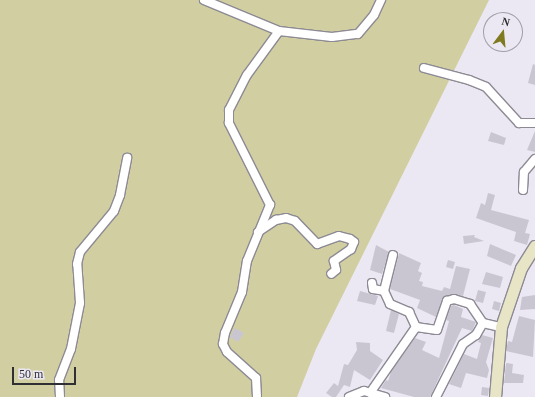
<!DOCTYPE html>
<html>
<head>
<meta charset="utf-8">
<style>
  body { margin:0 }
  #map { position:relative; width:535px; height:397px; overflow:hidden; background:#ebe8f3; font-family:"Times New Roman",serif }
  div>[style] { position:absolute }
  .green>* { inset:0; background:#d1cfa1 }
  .building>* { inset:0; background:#cac6d1 }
  .roads { filter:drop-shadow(1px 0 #8d8a94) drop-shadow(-1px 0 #8d8a94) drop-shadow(0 1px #8d8a94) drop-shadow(0 -1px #8d8a94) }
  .street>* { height:8px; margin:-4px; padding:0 4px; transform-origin:4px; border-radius:4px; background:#fff }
  .secondary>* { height:11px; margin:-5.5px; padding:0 5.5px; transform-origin:5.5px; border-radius:5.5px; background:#e7e5c5 }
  span { translate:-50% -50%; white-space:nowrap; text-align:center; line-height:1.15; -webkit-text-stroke:3.5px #ebe8f3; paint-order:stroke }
  .north { position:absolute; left:483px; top:12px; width:40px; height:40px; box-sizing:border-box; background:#ebe8f3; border:1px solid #a09ea6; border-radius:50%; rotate:16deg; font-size:11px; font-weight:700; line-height:16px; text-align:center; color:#302f33 }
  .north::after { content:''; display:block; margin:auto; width:14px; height:18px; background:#7f791f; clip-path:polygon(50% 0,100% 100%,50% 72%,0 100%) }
  .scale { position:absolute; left:12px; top:367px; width:64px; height:18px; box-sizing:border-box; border:2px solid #302f33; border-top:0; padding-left:5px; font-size:12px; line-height:14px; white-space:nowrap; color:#302f33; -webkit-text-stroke:3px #ebe8f3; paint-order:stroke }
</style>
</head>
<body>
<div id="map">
  <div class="green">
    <i style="clip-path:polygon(0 0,489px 0,316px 349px,297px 397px,0 397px)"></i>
  </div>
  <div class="building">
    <i style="clip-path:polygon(533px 64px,535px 65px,535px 85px,528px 83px)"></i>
    <i style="clip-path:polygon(535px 131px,535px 152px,527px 150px)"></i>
    <i style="clip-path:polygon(491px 132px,506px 138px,504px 145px,488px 141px)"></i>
    <i style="clip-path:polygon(488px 193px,495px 195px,491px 210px,529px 220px,525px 233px,530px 234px,527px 245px,514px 241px,516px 232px,476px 218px,481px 203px,485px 205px)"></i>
    <i style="clip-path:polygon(475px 235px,474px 237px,484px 241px,464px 244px,463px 236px)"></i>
    <i style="clip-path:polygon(490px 244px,516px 255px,511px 266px,487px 256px)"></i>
    <i style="clip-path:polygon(376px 245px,389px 252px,382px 274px,370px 270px)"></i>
    <i style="clip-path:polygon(399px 253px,421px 263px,418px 271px,422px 273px,419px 281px,423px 282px,422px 286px,442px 291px,444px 287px,450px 289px,456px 266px,470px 269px,463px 296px,453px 294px,444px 297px,436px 317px,417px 308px,420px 300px,390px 289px)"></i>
    <i style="clip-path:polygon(448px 260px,455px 262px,453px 269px,446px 267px)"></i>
    <i style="clip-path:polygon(486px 272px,503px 277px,500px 288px,482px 284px)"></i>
    <i style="clip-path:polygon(478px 290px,486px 292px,483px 303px,475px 301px)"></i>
    <i style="clip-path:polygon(360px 291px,378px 296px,375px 305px,357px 301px)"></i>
    <i style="clip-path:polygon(535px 295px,535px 309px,520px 310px,522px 297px)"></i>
    <i style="clip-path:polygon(494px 301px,501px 303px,499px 311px,492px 309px)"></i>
    <i style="clip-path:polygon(454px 305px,463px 309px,461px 317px,476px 322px,472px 331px,462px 328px,430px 397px,414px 397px,381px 388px,386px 380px,388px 381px,391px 372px,415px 338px,426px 342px,422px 350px,439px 358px,449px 321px,446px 320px,451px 306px)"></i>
    <i style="clip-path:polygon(391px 310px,399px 314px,394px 333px,386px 331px)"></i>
    <i style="clip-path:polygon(519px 316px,535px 320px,533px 357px,506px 351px,508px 341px,512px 342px)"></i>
    <i style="clip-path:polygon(235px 328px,244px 333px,238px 342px,230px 337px)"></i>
    <i style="clip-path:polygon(482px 335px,493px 338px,486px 362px,489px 370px,487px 378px,466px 373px,461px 388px,449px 384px,464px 354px,477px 359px,481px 343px,478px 342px)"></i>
    <i style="clip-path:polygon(356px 342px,370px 343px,370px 351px,383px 360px,370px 380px,354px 370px,350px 387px,344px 385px,336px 397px,332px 397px,326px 393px,334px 383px,338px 386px,344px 364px,348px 365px,357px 350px)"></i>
    <i style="clip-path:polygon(506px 363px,513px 364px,512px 373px,524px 375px,523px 383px,504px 383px)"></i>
    <i style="clip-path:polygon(482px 387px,489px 388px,488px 396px,481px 395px)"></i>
  </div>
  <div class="roads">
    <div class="street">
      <i style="left:204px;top:0;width:81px;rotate:22.5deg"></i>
      <i style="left:279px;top:31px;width:53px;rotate:6.5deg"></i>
      <i style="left:332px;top:37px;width:26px;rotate:-7deg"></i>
      <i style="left:358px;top:34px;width:25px;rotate:-50deg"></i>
      <i style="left:374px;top:15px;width:17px;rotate:-65deg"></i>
      <i style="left:424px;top:68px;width:47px;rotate:14.9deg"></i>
      <i style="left:469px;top:80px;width:18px;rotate:22deg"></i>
      <i style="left:486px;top:87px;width:49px;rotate:47.5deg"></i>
      <i style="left:519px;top:123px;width:16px"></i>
      <i style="left:523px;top:190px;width:18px;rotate:-87deg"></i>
      <i style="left:524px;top:172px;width:17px;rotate:-50deg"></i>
      <i style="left:258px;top:232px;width:22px;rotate:-34deg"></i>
      <i style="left:276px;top:220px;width:10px;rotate:-11deg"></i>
      <i style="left:286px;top:218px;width:9px;rotate:18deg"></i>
      <i style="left:295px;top:221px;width:32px;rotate:46deg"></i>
      <i style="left:317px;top:244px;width:23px;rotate:-20deg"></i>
      <i style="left:339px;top:236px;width:11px;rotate:15deg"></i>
      <i style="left:350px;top:239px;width:5px;rotate:37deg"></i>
      <i style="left:354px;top:242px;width:8px;rotate:113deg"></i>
      <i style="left:351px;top:249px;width:21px;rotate:145deg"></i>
      <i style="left:334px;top:261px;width:9px;rotate:77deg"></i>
      <i style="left:336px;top:270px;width:6px;rotate:141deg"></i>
      <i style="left:372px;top:283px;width:6px;rotate:81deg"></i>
      <i style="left:373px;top:289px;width:11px;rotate:10deg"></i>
      <i style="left:384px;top:291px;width:14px;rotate:65deg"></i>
      <i style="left:390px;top:304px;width:21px;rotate:23deg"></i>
      <i style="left:409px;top:312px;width:17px;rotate:65deg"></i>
      <i style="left:416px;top:327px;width:21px;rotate:8deg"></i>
      <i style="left:437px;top:330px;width:31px;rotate:-71deg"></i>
      <i style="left:447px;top:301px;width:7px;rotate:-16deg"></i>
      <i style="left:454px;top:299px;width:17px;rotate:17deg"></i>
      <i style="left:470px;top:304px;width:23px;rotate:56deg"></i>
      <i style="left:483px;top:323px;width:18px;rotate:13deg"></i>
      <i style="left:384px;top:291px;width:37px;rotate:-76deg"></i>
      <i style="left:370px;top:393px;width:80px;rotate:-55.1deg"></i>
      <i style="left:60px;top:397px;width:17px;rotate:-93deg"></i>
      <i style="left:59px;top:380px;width:33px;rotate:-69deg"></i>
      <i style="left:71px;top:349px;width:47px;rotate:-78.9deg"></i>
      <i style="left:80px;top:303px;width:39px;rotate:-94deg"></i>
      <i style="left:77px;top:264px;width:12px;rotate:-76deg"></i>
      <i style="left:80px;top:252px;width:53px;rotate:-50.3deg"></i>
      <i style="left:114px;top:211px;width:17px;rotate:-69deg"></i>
      <i style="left:120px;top:195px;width:38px;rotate:-79deg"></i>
      <i style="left:257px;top:397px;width:19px;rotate:-93deg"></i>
      <i style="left:256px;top:378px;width:39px;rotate:-138deg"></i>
      <i style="left:227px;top:352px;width:9px;rotate:-117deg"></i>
      <i style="left:223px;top:344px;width:11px;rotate:-80deg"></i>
      <i style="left:225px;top:333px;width:44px;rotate:-67.5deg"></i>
      <i style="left:242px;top:292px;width:31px;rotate:-81deg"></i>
      <i style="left:247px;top:261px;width:61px;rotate:-67.7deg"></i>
      <i style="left:270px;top:205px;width:92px;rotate:-116.6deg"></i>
      <i style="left:229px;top:123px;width:13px;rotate:-90deg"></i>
      <i style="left:229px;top:110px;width:39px;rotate:-63deg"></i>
      <i style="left:247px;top:75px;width:54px;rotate:-54deg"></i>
      <i style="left:349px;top:397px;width:16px;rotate:-22deg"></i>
      <i style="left:364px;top:391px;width:22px;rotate:16deg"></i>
      <i style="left:436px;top:397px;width:59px;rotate:-63deg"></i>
      <i style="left:463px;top:344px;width:16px;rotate:-35deg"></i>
      <i style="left:476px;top:335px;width:14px;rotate:-60deg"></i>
    </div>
    <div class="secondary">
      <i style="left:495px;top:397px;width:70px;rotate:-85.1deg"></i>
      <i style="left:501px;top:327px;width:62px;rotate:-71.3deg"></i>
      <i style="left:521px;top:268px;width:26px;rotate:-58deg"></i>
    </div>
  </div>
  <div class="north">N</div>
  <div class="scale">50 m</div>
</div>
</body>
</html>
